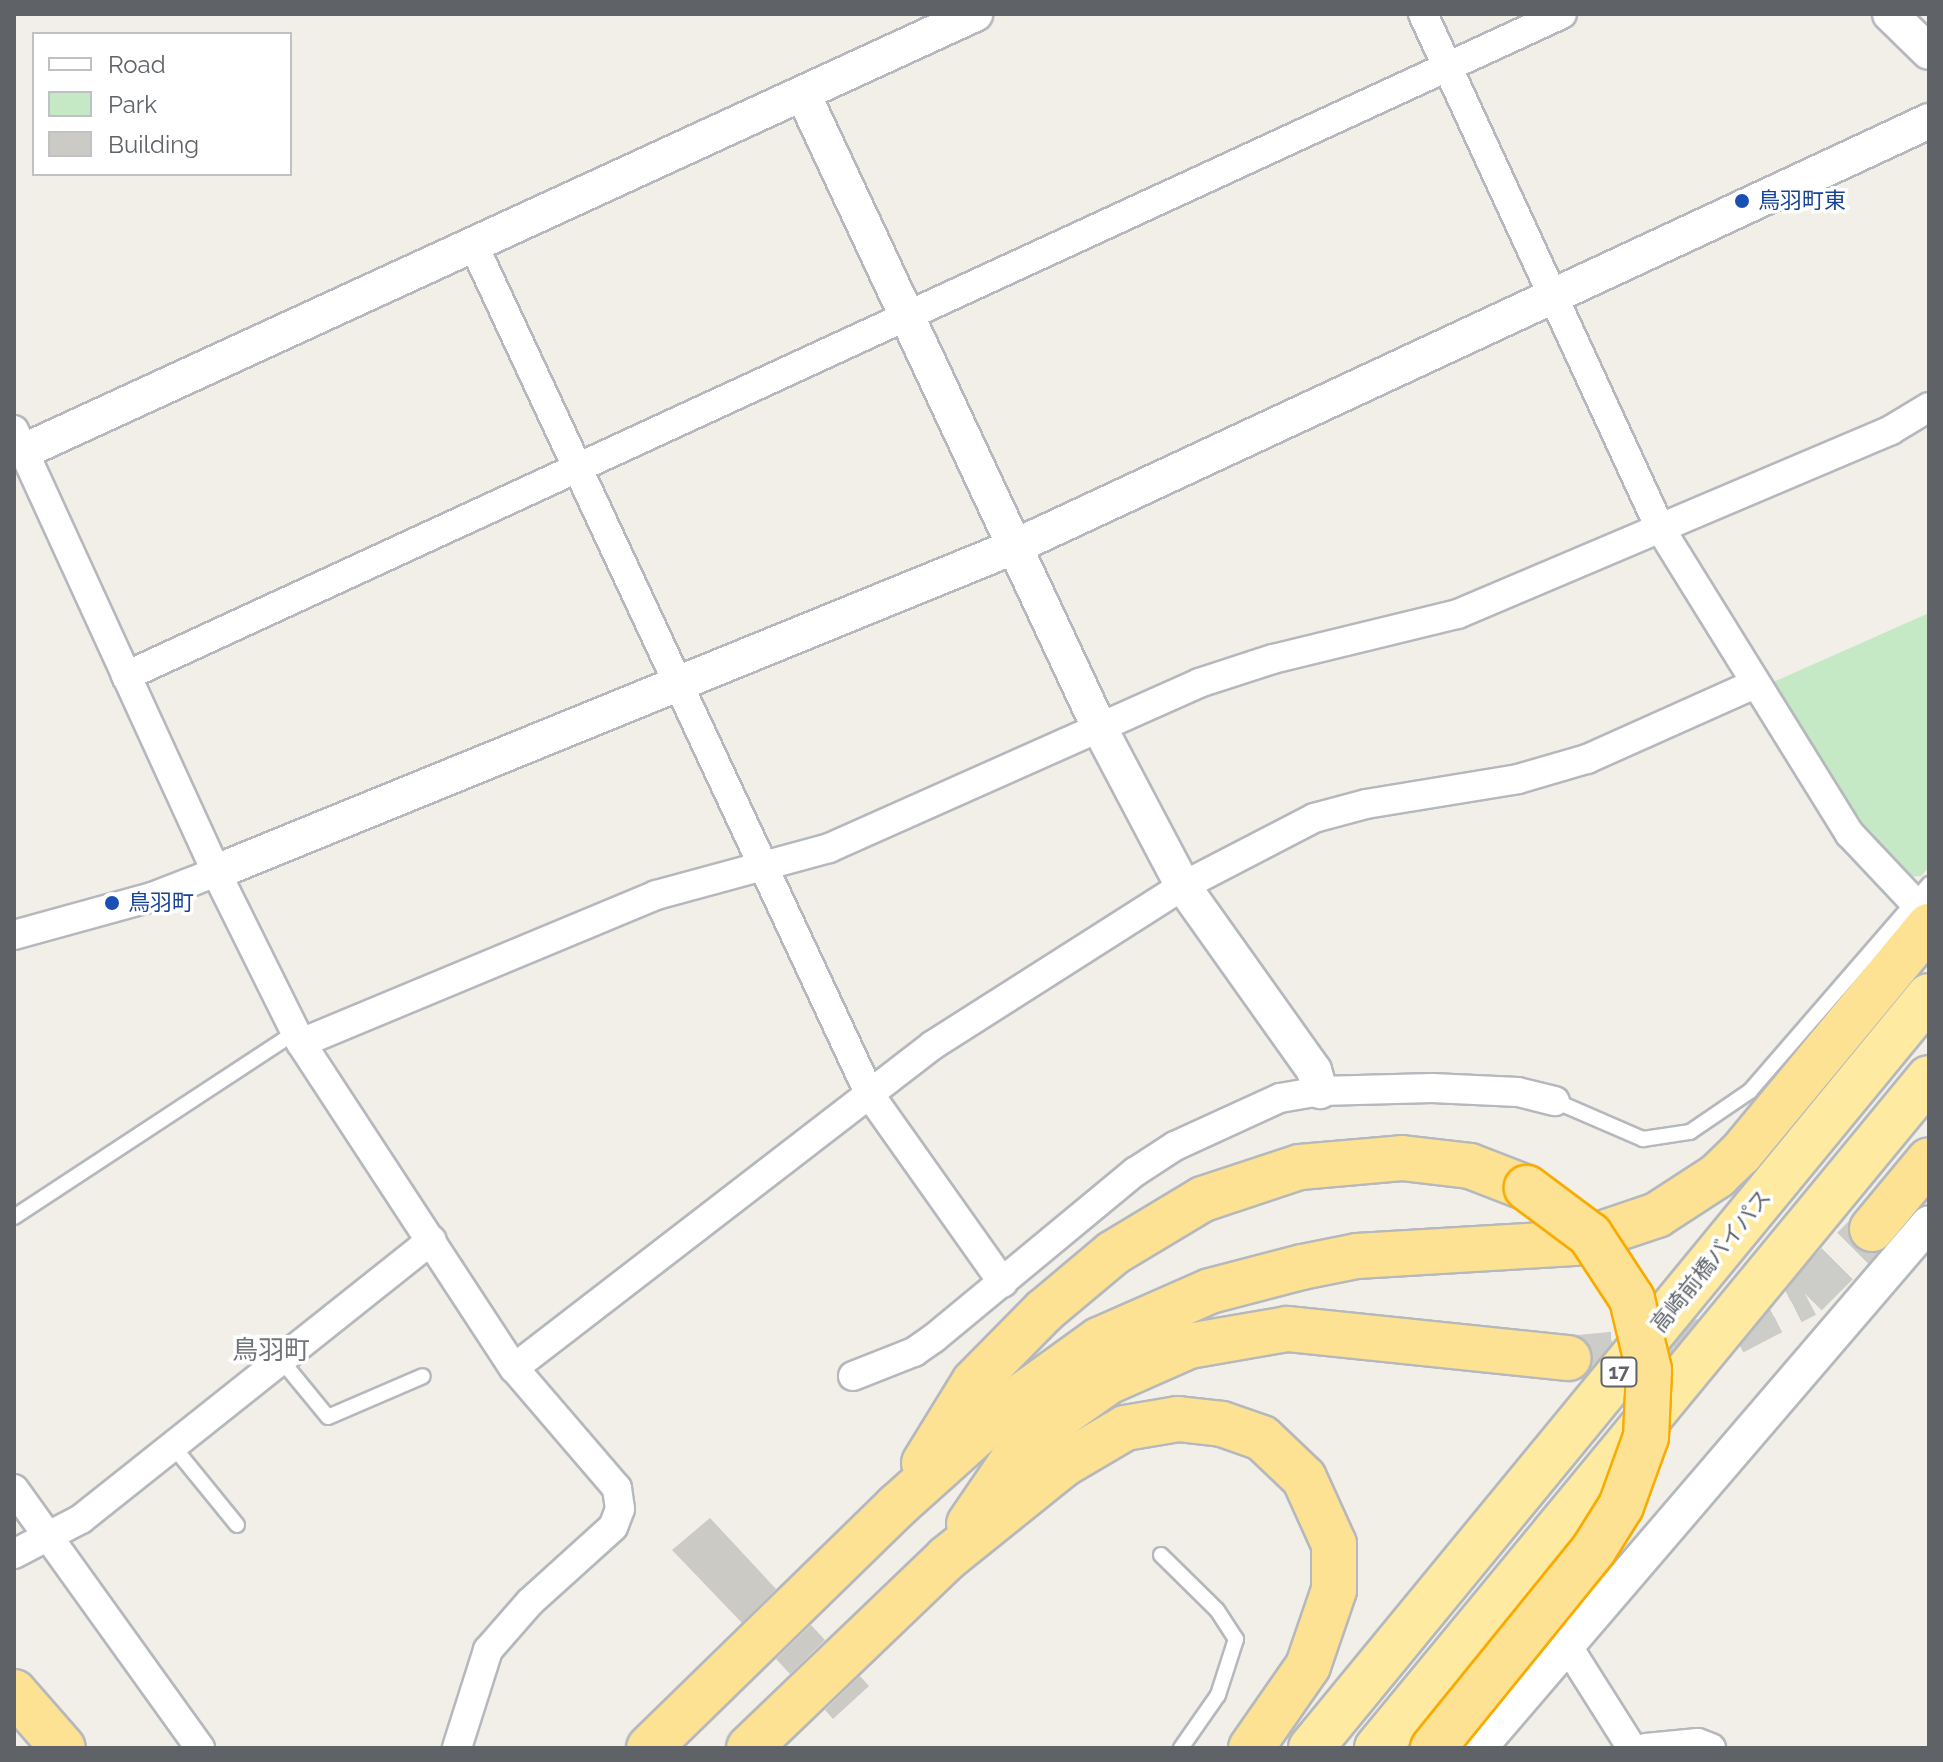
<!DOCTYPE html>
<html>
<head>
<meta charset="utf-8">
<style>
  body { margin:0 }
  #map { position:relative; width:1943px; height:1762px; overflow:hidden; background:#f1efe8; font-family:Raleway,"Noto Sans JP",sans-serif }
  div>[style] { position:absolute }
  .green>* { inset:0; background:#c5e8c5 }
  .building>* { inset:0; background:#cccac5 }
  .motorway-tunnel>* { height:44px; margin-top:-22px; transform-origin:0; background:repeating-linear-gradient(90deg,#ccccc8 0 44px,transparent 0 66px) }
  .roads { filter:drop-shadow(2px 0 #b5b8bc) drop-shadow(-2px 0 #b5b8bc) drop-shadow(0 2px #b5b8bc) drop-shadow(0 -2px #b5b8bc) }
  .service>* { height:14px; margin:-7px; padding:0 7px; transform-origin:7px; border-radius:7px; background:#fff }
  .minor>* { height:28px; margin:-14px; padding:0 14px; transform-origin:14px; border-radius:14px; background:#fff }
  .tertiary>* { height:34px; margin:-17px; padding:0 17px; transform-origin:17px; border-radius:17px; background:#fff }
  .trunk>* { height:44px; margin:-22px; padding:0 22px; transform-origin:22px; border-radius:22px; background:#feeaa1 }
  .motorway>* { height:44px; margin:-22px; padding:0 22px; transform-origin:22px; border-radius:22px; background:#fde293 }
  .bridges { filter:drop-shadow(2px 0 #f9ab00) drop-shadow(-2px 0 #f9ab00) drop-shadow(0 2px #f9ab00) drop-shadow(0 -2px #f9ab00) }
  .motorway-bridge>* { height:44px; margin:-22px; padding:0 22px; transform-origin:22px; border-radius:22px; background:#fde293 }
  .dots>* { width:22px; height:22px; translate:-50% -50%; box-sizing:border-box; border:4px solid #fff; border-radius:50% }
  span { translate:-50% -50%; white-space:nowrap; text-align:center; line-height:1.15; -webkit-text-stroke:7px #fff; paint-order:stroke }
  .shield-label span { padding:2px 6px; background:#fff; border:2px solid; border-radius:6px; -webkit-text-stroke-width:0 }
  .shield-label { font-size:20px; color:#5f6368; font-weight:700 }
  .transit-label { font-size:22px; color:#164399 }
  .left { translate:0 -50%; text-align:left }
  .street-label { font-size:22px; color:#5f6368 }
  .quarter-label { font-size:26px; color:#70757a }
  .frame { position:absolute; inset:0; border:16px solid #5f6368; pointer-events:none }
  .legend { position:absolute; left:32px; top:32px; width:260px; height:144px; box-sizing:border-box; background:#fff; border:2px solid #bfc1c3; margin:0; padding:10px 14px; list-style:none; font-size:24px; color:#5f6368 }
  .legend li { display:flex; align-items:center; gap:16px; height:40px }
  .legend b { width:40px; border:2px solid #bfc1c3 }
</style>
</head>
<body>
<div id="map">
  <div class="green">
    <i style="clip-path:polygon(1929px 613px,1929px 867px,1921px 876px,1904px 877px,1873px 845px,1771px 683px)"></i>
  </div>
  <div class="building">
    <i style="clip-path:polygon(710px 1518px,776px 1589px,742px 1623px,672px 1550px)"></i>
    <i style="clip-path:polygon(811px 1625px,825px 1640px,790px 1674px,776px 1659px)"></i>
    <i style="clip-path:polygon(860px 1676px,869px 1686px,833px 1719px,825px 1710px)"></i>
  </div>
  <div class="motorway-tunnel">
    <i style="left:1569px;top:1358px;width:105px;rotate:-5.4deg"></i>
    <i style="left:1674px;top:1348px;width:61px;rotate:-14.3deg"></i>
    <i style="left:1733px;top:1333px;width:82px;rotate:-27.5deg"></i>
    <i style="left:1806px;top:1295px;width:93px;rotate:-45deg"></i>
  </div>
  <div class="roads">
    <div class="service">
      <i style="left:1555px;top:1101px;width:96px;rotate:23.4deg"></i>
      <i style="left:1643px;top:1139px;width:48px;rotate:-8.5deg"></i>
      <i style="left:1690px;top:1132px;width:73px;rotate:-34.3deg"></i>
      <i style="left:1750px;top:1091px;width:274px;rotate:-49.1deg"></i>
      <i style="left:14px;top:1217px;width:337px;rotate:-33.3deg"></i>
      <i style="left:282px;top:1361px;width:72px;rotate:50.6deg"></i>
      <i style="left:328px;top:1417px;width:103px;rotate:-23.3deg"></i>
      <i style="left:172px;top:1445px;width:103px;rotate:50.9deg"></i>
      <i style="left:1161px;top:1555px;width:78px;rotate:44.5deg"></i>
      <i style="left:1217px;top:1610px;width:35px;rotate:57deg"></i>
      <i style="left:1236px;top:1639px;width:59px;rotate:107.8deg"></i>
      <i style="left:1218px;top:1695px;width:65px;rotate:124.9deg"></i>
    </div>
    <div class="minor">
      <i style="left:1423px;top:14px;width:566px;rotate:65.25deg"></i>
      <i style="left:1660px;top:528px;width:360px;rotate:58.2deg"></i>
      <i style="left:1850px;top:834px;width:93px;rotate:46.7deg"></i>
      <i style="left:473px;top:244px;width:939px;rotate:64.99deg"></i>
      <i style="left:870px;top:1095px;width:230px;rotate:54.7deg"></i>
      <i style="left:14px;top:430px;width:486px;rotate:65.4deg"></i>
      <i style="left:216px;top:872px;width:191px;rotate:63.6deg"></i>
      <i style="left:301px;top:1043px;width:389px;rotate:56.8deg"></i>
      <i style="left:514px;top:1368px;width:158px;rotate:49.4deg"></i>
      <i style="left:617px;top:1488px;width:21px;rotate:82deg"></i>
      <i style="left:620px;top:1509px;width:19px;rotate:111deg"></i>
      <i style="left:613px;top:1527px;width:112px;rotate:137.9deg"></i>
      <i style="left:530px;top:1602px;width:64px;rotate:131.2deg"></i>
      <i style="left:488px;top:1650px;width:103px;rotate:107.6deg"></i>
      <i style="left:126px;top:676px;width:1581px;rotate:-24.75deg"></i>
      <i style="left:14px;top:935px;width:143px;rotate:-15.4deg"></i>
      <i style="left:152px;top:897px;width:69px;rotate:-21.3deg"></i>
      <i style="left:301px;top:1043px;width:385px;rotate:-22.6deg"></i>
      <i style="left:656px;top:895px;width:179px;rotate:-15.2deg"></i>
      <i style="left:829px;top:848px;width:405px;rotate:-24deg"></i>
      <i style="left:1199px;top:683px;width:78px;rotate:-18deg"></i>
      <i style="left:1273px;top:659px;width:190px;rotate:-13.7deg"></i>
      <i style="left:1458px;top:614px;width:470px;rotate:-23deg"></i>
      <i style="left:1891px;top:430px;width:44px;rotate:-31.2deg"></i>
      <i style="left:514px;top:1368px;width:529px;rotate:-37.63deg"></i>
      <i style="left:933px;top:1045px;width:296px;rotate:-32.5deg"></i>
      <i style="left:1183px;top:886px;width:148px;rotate:-27.4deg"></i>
      <i style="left:1314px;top:818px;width:54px;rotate:-15.1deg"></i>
      <i style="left:1366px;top:804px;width:154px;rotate:-9.3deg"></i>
      <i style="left:1518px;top:779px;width:72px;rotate:-16.2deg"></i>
      <i style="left:1587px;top:759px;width:184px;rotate:-24.1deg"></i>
      <i style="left:853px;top:1376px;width:66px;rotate:-21.5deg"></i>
      <i style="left:914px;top:1352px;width:24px;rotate:-35deg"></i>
      <i style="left:934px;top:1338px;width:261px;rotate:-39.6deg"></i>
      <i style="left:1135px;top:1172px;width:48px;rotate:-33deg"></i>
      <i style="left:1175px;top:1146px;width:115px;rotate:-24.6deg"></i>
      <i style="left:1280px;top:1098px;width:41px;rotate:-9.9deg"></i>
      <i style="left:1320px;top:1091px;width:112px;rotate:-1.5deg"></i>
      <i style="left:1432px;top:1088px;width:86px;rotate:2.7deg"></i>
      <i style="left:1518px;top:1092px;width:38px;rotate:14deg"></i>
      <i style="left:14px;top:1489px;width:319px;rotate:54.3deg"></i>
      <i style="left:14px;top:1554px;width:76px;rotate:-27.6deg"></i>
      <i style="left:81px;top:1519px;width:448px;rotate:-38.5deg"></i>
      <i style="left:1562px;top:1647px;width:17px;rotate:40deg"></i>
      <i style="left:1575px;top:1658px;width:107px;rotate:57.7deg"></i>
      <i style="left:1646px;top:1748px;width:52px;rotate:-5.5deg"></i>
      <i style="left:1698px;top:1743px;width:14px;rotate:21deg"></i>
    </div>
    <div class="tertiary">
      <i style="left:1890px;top:14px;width:54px;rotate:44.3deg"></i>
      <i style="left:803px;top:94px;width:697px;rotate:64.94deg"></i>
      <i style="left:1098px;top:725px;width:182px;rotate:62.2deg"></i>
      <i style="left:1183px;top:886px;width:226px;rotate:54.6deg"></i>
      <i style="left:1314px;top:1070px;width:22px;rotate:74deg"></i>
      <i style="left:24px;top:451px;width:1047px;rotate:-24.68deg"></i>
      <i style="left:216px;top:872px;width:864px;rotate:-22.17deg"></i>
      <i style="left:1016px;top:546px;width:1007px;rotate:-24.96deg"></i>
      <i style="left:1479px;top:1748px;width:691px;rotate:-49.4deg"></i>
    </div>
    <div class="trunk">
      <i style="left:1311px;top:1748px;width:973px;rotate:-50.59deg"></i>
      <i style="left:1377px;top:1748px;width:868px;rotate:-50.52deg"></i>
    </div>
    <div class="motorway">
      <i style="left:1872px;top:1229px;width:89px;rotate:-50.4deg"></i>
      <i style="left:924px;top:1463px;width:95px;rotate:-58.3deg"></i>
      <i style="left:974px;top:1382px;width:100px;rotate:-45.4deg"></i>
      <i style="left:1044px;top:1311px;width:90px;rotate:-40deg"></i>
      <i style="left:1113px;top:1253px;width:105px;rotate:-31deg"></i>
      <i style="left:1203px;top:1199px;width:102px;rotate:-18.3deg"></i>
      <i style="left:1300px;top:1167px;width:102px;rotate:-5deg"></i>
      <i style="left:1402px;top:1158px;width:68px;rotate:6.7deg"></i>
      <i style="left:1470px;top:1166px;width:61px;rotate:21.1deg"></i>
      <i style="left:969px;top:1524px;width:73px;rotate:-55.7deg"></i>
      <i style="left:1010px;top:1464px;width:54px;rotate:-46.5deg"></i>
      <i style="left:1047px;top:1425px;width:75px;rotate:-35.2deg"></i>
      <i style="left:1108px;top:1382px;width:89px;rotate:-24deg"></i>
      <i style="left:1189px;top:1346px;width:99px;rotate:-9.8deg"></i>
      <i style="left:1287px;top:1329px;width:283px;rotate:5.9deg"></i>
      <i style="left:14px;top:1692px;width:74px;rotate:48.8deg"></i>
      <i style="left:649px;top:1748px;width:347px;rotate:-44.3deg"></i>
      <i style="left:897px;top:1506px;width:157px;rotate:-41.9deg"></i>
      <i style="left:1014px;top:1401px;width:105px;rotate:-35.7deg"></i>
      <i style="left:1099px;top:1340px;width:121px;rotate:-23.8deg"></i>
      <i style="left:1210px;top:1291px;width:95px;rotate:-14.6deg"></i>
      <i style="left:1302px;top:1267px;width:56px;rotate:-11.3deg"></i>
      <i style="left:1357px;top:1256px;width:217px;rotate:-3.4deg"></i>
      <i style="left:1574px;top:1243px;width:88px;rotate:-18.6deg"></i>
      <i style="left:1657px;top:1215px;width:72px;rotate:-33deg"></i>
      <i style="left:1717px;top:1176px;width:33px;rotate:-44deg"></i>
      <i style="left:1741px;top:1153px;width:295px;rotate:-50.4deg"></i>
      <i style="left:749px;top:1748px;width:274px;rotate:-43.8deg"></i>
      <i style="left:947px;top:1558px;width:150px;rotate:-38.8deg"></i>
      <i style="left:1064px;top:1464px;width:71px;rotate:-30.5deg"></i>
      <i style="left:1125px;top:1428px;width:54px;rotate:-9.6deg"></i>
      <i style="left:1178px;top:1419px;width:44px;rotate:6.5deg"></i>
      <i style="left:1222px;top:1424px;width:42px;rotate:19.3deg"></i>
      <i style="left:1262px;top:1438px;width:58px;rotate:43.6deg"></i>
      <i style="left:1304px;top:1478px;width:72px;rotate:65.6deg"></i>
      <i style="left:1334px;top:1544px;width:46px;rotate:90deg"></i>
      <i style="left:1334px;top:1590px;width:80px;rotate:108.9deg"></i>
      <i style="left:1308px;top:1666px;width:100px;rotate:124.8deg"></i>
    </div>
  </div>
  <div class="bridges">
    <div class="motorway-bridge">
      <i style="left:1433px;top:1748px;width:256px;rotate:-51deg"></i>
      <i style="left:1594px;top:1549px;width:51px;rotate:-57.9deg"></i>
      <i style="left:1621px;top:1506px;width:73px;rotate:-70.1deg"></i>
      <i style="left:1646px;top:1437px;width:67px;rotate:-87.4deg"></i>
      <i style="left:1649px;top:1370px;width:73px;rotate:-103.5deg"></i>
      <i style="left:1632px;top:1299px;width:77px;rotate:-123.3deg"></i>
      <i style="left:1590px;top:1235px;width:79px;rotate:-143.3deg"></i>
    </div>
  </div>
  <div class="dots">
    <i style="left:1742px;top:201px;background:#1a4fb4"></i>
    <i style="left:112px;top:903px;background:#1a4fb4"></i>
  </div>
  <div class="shield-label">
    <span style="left:1619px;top:1372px">17</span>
  </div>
  <div class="transit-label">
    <span class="left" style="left:1758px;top:201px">鳥羽町東</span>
    <span class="left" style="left:128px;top:903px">鳥羽町</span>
  </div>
  <div class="street-label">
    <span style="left:1711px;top:1261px;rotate:-51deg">高崎前橋バイパス</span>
  </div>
  <div class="quarter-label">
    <span style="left:271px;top:1351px">鳥羽町</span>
  </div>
  <div class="frame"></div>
  <ul class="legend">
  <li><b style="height:10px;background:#fff"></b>Road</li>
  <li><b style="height:22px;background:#c5e8c5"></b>Park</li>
  <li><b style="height:22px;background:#cccac5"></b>Building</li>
  </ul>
</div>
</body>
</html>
